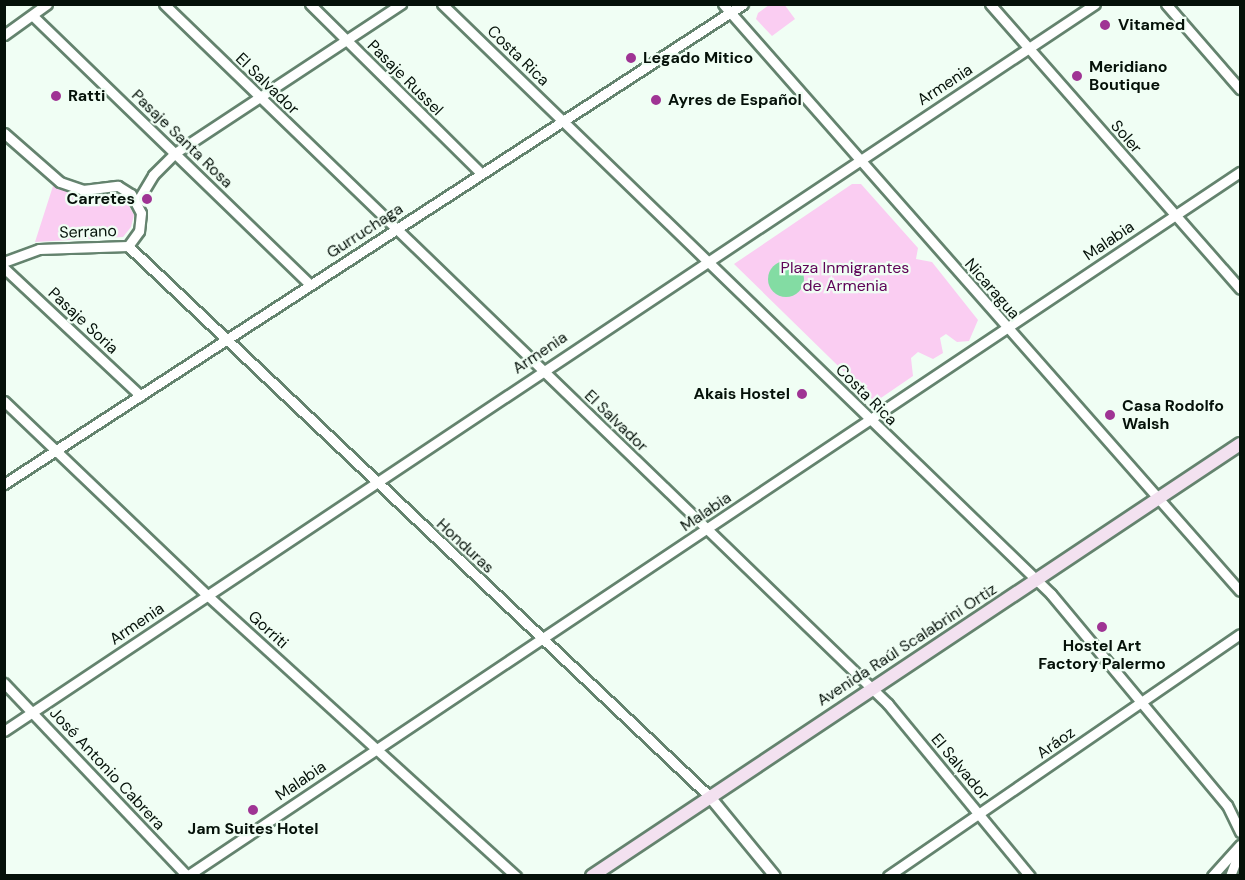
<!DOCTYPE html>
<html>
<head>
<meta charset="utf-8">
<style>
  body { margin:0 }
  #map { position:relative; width:1245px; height:880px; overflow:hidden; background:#f0fef4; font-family:"DM Sans",sans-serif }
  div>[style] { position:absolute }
  .green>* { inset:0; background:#facdf2 }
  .water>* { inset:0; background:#83dca3 }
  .round { border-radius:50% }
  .roads { filter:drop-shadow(2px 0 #64836e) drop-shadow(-2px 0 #64836e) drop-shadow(0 2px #64836e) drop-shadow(0 -2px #64836e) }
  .minor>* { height:9px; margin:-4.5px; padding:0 4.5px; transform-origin:4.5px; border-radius:4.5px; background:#fff }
  .tertiary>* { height:10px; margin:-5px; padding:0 5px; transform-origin:5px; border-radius:5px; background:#fff }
  .secondary>* { height:12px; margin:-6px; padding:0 6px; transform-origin:6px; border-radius:6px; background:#f3e1f0 }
  .dots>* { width:16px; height:16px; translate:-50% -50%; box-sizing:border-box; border:3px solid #f0fef4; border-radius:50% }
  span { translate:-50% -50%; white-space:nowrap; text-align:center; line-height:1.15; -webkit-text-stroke:4.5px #f0fef4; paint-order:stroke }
  .poi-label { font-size:16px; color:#051109; font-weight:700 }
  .left { translate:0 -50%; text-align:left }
  .right { translate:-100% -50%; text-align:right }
  .street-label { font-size:16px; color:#051109 }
  .park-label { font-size:16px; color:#5e0357 }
  .frame { position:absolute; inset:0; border:6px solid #051109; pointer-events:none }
</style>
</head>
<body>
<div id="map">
  <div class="green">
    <i style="clip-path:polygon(784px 4px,795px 19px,772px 36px,756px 19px,758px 13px,769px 5px)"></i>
    <i style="clip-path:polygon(852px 184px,861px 184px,918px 248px,916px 259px,932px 262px,978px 320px,969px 341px,957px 342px,946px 334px,940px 338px,943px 353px,933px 359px,918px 352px,911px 358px,913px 376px,875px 402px,734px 264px)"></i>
    <i style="clip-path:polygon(53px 186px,84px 198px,113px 192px,123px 195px,134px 215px,131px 227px,123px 237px,35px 242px)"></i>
  </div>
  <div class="water">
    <i class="round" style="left:768px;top:261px;width:36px;height:36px"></i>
  </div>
  <div class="roads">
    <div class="minor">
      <i style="left:164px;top:4px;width:1007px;rotate:44.03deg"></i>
      <i style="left:888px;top:704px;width:223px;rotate:50.5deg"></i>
      <i style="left:310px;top:4px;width:239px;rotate:44.7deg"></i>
      <i style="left:442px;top:4px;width:848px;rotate:44.09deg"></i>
      <i style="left:1051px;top:594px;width:275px;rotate:50.2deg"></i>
      <i style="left:1227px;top:805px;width:30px;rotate:64deg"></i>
      <i style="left:723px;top:4px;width:782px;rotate:48.63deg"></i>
      <i style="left:990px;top:4px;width:379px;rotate:48.7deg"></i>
      <i style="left:1166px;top:4px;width:113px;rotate:49deg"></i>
      <i style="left:33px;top:16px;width:385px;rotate:44.1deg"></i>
      <i style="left:4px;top:35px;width:53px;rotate:-35.8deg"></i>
      <i style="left:4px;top:133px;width:74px;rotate:41.2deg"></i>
      <i style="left:60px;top:182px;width:24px;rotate:19deg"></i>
      <i style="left:83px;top:190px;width:35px;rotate:-7deg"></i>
      <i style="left:118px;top:186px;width:15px;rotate:32deg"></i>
      <i style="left:131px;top:194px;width:21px;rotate:62deg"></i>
      <i style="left:141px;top:213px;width:18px;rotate:96deg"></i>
      <i style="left:139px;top:231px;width:19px;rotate:126deg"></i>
      <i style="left:128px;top:246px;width:89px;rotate:178.1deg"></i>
      <i style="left:39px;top:249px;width:37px;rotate:160deg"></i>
      <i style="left:137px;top:202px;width:31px;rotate:-59deg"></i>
      <i style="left:153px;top:175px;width:31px;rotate:-45deg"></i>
      <i style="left:175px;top:153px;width:271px;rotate:-33.4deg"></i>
      <i style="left:128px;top:246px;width:801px;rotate:43.43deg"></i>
      <i style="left:4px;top:268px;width:187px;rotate:43.1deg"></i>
      <i style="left:4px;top:401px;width:281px;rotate:43.7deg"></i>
      <i style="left:207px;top:595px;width:418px;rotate:42.3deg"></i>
      <i style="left:4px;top:484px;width:881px;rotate:-33deg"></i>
      <i style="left:4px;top:683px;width:266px;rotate:46.5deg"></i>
      <i style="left:4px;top:731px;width:1311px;rotate:-33.68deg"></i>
      <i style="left:187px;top:876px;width:1267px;rotate:-33.77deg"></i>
      <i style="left:888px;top:876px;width:427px;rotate:-34.5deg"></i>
      <i style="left:1212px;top:876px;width:42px;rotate:-47.9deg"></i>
      <i style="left:1230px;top:876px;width:28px;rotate:-69deg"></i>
    </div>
    <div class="tertiary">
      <i style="left:710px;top:797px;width:102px;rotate:50.6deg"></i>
    </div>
    <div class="secondary">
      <i style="left:592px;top:876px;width:779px;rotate:-33.69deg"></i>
    </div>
  </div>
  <div class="dots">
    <i style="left:1105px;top:25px;background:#9f3494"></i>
    <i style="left:631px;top:58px;background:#9f3494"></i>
    <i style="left:1077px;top:76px;background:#9f3494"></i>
    <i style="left:56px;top:96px;background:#9f3494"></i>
    <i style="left:656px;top:100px;background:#9f3494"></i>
    <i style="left:147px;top:199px;background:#9f3494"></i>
    <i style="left:802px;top:394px;background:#9f3494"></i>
    <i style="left:1110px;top:415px;background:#9f3494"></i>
    <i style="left:1102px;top:627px;background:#9f3494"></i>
    <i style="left:253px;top:810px;background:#9f3494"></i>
  </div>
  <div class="poi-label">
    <span class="left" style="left:1118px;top:25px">Vitamed</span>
    <span class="left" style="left:643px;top:58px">Legado Mitico</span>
    <span class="left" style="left:1089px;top:76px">Meridiano<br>Boutique</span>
    <span class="left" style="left:68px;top:96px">Ratti</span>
    <span class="left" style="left:668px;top:100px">Ayres de Español</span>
    <span class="right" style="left:135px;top:199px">Carretes</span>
    <span class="right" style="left:790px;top:394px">Akais Hostel</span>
    <span class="left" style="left:1122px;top:415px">Casa Rodolfo<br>Walsh</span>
    <span style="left:1102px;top:655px">Hostel Art<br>Factory Palermo</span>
    <span style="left:253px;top:829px">Jam Suites Hotel</span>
  </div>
  <div class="street-label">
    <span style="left:518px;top:56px;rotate:44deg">Costa Rica</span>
    <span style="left:405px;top:78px;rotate:45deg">Pasaje Russel</span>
    <span style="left:267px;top:84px;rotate:44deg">El Salvador</span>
    <span style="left:945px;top:85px;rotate:-33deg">Armenia</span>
    <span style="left:1126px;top:137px;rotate:49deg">Soler</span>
    <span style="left:182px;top:139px;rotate:44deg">Pasaje Santa Rosa</span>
    <span style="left:365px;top:231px;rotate:-33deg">Gurruchaga</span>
    <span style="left:88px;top:232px;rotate:-2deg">Serrano</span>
    <span style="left:1109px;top:241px;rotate:-34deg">Malabia</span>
    <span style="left:992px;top:289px;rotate:49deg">Nicaragua</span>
    <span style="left:83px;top:321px;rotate:43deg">Pasaje Soria</span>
    <span style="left:540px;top:353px;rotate:-34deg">Armenia</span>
    <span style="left:866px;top:395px;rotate:45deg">Costa Rica</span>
    <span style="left:616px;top:421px;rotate:44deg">El Salvador</span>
    <span style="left:706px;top:512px;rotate:-34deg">Malabia</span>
    <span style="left:465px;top:546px;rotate:43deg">Honduras</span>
    <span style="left:137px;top:624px;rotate:-34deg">Armenia</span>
    <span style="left:268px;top:630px;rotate:42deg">Gorriti</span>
    <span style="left:907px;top:645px;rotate:-33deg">Avenida Raúl Scalabrini Ortiz</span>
    <span style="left:1056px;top:743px;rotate:-35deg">Aráoz</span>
    <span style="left:960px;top:767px;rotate:50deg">El Salvador</span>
    <span style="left:107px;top:769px;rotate:47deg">José Antonio Cabrera</span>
    <span style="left:301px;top:781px;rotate:-34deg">Malabia</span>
  </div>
  <div class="park-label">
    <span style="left:845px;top:277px">Plaza Inmigrantes<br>de Armenia</span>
  </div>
  <div class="frame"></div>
</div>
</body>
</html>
